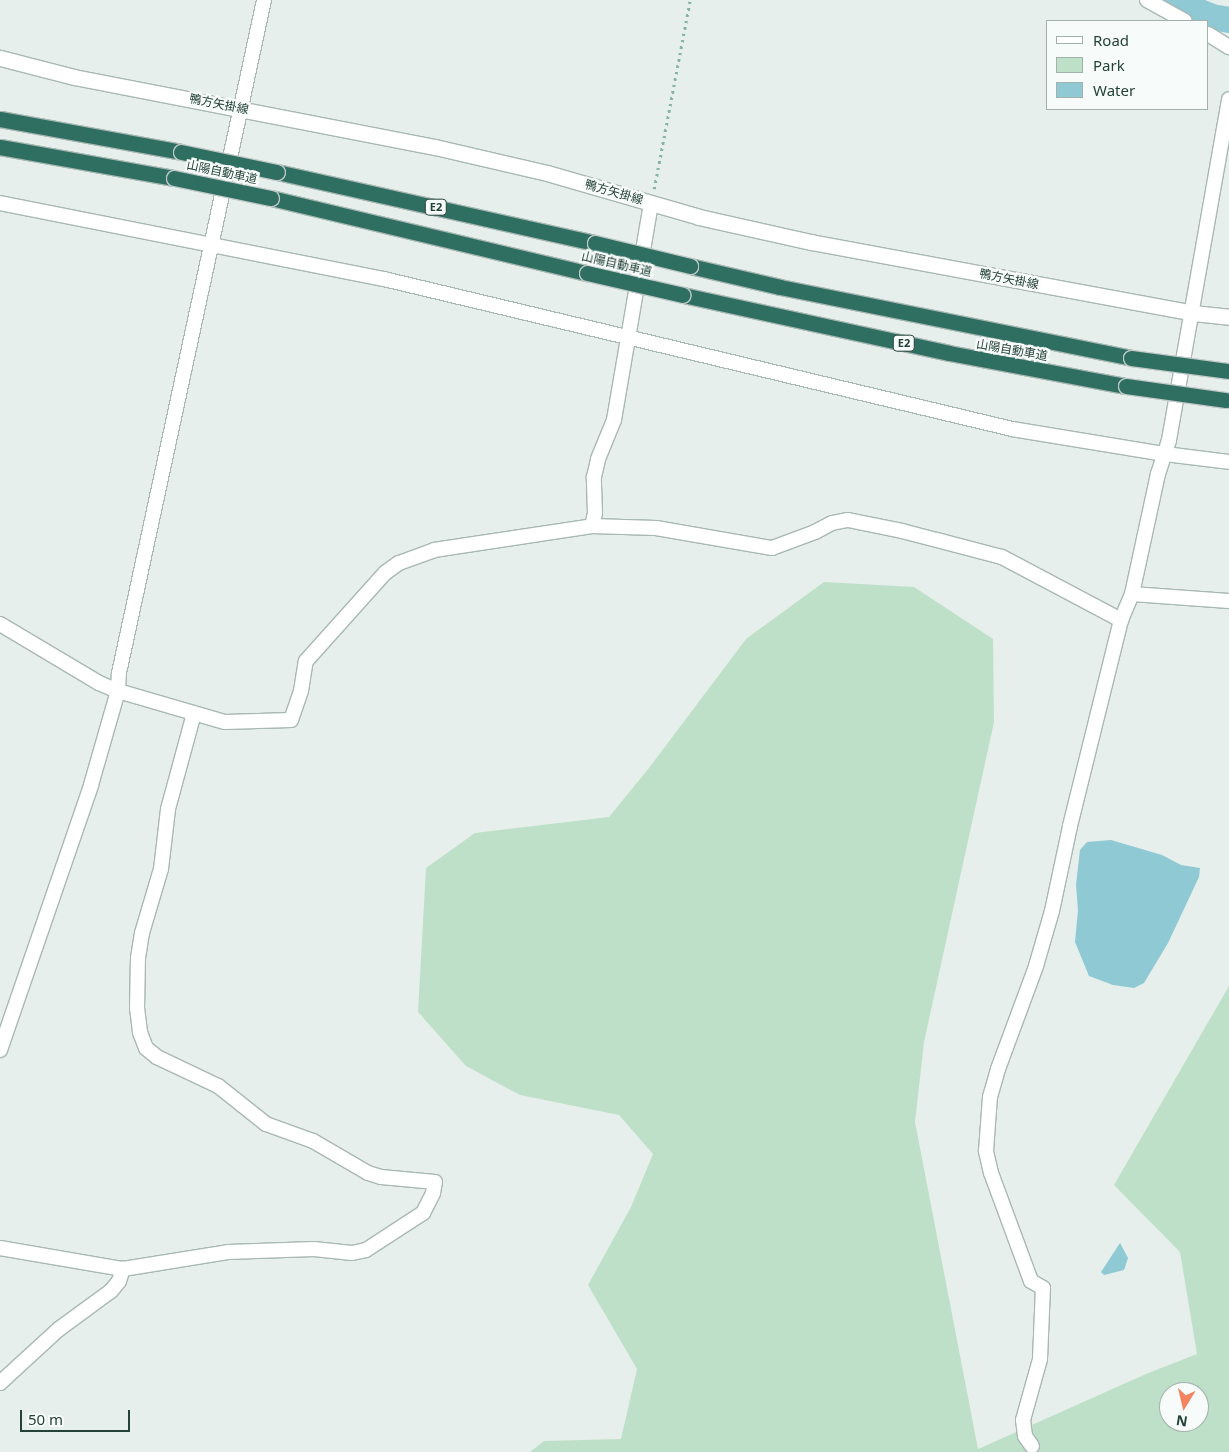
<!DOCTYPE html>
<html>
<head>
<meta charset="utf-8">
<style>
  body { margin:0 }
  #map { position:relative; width:1229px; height:1452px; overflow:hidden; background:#e6efeb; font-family:"Noto Sans","Noto Sans JP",sans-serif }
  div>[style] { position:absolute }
  .green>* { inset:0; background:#bfe0c8 }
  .water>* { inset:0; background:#8ec9d4 }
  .river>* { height:26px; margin:-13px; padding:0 13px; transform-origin:13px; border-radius:13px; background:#8ec9d4 }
  .path>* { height:2.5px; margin-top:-1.25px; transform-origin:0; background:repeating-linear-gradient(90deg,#86b3a5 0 2.5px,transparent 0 6.5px) }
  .roads { filter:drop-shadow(1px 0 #a8b8b2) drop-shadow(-1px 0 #a8b8b2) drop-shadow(0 1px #a8b8b2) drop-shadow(0 -1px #a8b8b2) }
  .minor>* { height:14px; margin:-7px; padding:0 7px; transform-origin:7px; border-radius:7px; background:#fff }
  .secondary>* { height:15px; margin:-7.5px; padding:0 7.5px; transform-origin:7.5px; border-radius:7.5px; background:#fff }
  .motorway>* { height:15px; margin:-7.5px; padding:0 7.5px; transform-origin:7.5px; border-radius:7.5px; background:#2f6f62 }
  .bridges { filter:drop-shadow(1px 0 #c2cac8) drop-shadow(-1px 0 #c2cac8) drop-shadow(0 1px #c2cac8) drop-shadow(0 -1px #c2cac8) }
  .motorway-bridge>* { height:15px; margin:-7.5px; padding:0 7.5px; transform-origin:7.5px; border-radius:7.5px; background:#2f6f62 }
  span { translate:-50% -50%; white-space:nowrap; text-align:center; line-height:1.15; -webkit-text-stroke:4.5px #f7fbf9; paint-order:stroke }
  .shield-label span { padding:1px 4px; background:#f7fbf9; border:1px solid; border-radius:4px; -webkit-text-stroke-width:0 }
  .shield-label { font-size:11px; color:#24423a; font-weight:700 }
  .street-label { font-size:12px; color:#24423a }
  .legend { position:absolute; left:1046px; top:20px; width:162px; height:90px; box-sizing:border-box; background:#f7fbf9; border:1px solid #a3b1ad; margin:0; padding:6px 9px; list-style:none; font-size:15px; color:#24423a }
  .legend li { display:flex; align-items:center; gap:10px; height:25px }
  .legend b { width:25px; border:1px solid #a3b1ad }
  .north { position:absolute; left:1159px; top:1382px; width:50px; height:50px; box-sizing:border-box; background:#f7fbf9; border:1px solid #a3b1ad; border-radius:50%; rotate:189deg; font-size:14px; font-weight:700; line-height:20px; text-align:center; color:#24423a }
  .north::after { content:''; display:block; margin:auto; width:18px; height:22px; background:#f4845f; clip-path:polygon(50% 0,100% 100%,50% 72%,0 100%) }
  .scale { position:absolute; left:20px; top:1410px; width:110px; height:22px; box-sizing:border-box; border:2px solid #24423a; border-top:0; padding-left:6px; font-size:15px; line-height:18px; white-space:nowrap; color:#24423a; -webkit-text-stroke:4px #f7fbf9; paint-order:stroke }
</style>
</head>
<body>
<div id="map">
  <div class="green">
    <i style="clip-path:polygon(evenodd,824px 582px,914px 587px,993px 639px,994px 722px,924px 1042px,915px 1122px,978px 1449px,1146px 1374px,1197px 1354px,1180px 1252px,1114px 1185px,1229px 986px,1229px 1452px,530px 1452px,544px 1441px,621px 1439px,637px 1369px,588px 1285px,631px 1207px,653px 1154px,619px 1115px,520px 1095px,466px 1066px,418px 1012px,426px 868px,475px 833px,609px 817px,649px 768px,746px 639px,824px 582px,1169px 1392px,1199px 1392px,1199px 1422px,1169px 1422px,1169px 1392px)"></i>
  </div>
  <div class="water">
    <i style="clip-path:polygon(1111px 840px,1162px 855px,1181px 865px,1200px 868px,1199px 877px,1168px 943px,1144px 983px,1134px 988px,1113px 985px,1089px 976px,1075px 942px,1078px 910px,1076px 885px,1080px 850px,1087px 842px)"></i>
    <i style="clip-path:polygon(1120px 1243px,1128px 1258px,1124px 1270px,1104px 1275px,1101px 1272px)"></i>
  </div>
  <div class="river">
    <i style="left:1171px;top:0;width:44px;rotate:22.5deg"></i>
    <i style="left:1212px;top:17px;width:17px;rotate:10deg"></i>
  </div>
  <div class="path">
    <i style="left:654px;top:189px;width:192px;rotate:-79.2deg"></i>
  </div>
  <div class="roads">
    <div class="minor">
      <i style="left:1147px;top:0;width:43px;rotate:28.9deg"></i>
      <i style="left:1208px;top:34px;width:25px;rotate:32deg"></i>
      <i style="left:0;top:203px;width:391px;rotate:11.2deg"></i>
      <i style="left:384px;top:279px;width:646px;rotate:13.43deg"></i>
      <i style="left:1012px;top:429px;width:155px;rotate:9.3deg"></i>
      <i style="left:1165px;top:454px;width:64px;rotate:7.1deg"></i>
      <i style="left:592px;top:526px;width:13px;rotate:-77deg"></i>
      <i style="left:595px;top:513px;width:36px;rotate:-92deg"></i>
      <i style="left:594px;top:477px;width:18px;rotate:-77deg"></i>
      <i style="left:598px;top:459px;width:42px;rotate:-67.7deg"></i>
      <i style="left:614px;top:420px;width:220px;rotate:-80.3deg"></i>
      <i style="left:1132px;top:594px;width:97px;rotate:4.1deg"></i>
      <i style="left:0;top:624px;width:115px;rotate:30.8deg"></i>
      <i style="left:99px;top:683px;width:21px;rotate:23deg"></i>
      <i style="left:118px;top:691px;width:111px;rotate:16.2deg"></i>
      <i style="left:225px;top:722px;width:66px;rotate:-1.7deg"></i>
      <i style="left:291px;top:720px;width:31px;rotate:-71deg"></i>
      <i style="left:301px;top:691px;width:30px;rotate:-81deg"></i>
      <i style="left:306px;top:661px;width:118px;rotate:-48.1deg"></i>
      <i style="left:385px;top:573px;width:17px;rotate:-36deg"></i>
      <i style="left:399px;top:563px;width:37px;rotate:-20deg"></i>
      <i style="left:434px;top:550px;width:160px;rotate:-8.6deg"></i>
      <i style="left:592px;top:526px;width:64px;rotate:1.8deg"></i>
      <i style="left:656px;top:528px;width:118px;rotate:9.8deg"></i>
      <i style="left:772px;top:548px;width:46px;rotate:-20.4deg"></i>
      <i style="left:815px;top:532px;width:19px;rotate:-28deg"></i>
      <i style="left:832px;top:523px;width:16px;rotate:-11deg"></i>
      <i style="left:848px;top:520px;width:55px;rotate:11.5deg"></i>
      <i style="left:902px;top:531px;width:103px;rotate:14.6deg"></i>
      <i style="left:1002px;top:557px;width:135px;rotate:27.9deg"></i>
      <i style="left:0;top:1050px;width:280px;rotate:-71deg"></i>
      <i style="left:91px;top:785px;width:98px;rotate:-74deg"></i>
      <i style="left:118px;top:691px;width:18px;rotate:-87deg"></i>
      <i style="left:119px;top:673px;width:688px;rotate:-77.84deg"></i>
      <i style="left:0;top:1248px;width:125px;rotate:9.7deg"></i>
      <i style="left:123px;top:1269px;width:106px;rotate:-9.2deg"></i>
      <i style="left:228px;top:1252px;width:86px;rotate:-2deg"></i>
      <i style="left:314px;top:1249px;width:38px;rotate:6deg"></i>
      <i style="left:352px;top:1253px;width:14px;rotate:-12deg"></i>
      <i style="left:366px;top:1250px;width:68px;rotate:-33deg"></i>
      <i style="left:423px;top:1213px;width:22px;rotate:-63deg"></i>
      <i style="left:433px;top:1193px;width:11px;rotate:-80deg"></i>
      <i style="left:435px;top:1182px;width:54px;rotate:-174.7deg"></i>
      <i style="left:381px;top:1177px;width:14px;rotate:-163deg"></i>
      <i style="left:368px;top:1173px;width:64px;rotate:-149.8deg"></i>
      <i style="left:313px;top:1141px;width:50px;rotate:-160.1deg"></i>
      <i style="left:266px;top:1124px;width:61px;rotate:-141.6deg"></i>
      <i style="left:218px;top:1086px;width:68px;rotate:-154.6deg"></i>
      <i style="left:157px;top:1057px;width:14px;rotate:-141deg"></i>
      <i style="left:146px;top:1048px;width:17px;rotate:-111deg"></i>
      <i style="left:140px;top:1032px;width:23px;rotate:-97deg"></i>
      <i style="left:137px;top:1009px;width:51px;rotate:-88.9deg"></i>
      <i style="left:138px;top:958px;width:25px;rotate:-81deg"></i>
      <i style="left:142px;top:933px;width:67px;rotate:-73.5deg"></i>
      <i style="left:161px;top:869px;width:60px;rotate:-83.3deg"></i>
      <i style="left:168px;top:809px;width:99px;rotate:-74.8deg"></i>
      <i style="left:0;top:1383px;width:80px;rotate:-42.5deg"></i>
      <i style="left:59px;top:1329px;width:64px;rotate:-36.2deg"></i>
      <i style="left:111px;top:1291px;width:13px;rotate:-51deg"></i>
      <i style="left:119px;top:1281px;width:13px;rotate:-72deg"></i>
      <i style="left:1032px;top:1446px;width:12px;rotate:-125deg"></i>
      <i style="left:1025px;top:1436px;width:16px;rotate:-97deg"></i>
      <i style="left:1023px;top:1420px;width:63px;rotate:-74.4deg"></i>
      <i style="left:1040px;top:1359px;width:71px;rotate:-87.6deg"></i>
      <i style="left:1043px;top:1288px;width:14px;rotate:-150deg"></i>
      <i style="left:1031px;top:1281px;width:115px;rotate:-110.3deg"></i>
      <i style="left:991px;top:1173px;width:23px;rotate:-103deg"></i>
      <i style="left:986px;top:1151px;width:54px;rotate:-85.8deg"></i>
      <i style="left:990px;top:1097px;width:29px;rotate:-74deg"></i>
      <i style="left:998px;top:1069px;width:110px;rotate:-69.7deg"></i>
      <i style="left:1036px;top:966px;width:57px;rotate:-73.8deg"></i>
      <i style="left:1052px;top:911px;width:87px;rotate:-78deg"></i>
      <i style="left:1070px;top:826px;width:212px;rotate:-76.1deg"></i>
      <i style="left:1121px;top:620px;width:28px;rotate:-67deg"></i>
      <i style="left:1132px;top:594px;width:123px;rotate:-77.8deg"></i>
      <i style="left:1158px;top:474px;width:36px;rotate:-72deg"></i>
      <i style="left:1169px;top:440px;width:346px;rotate:-80deg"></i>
    </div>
    <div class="secondary">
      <i style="left:0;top:58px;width:76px;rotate:14.4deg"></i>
      <i style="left:74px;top:77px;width:368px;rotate:11deg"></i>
      <i style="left:435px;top:147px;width:115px;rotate:13.1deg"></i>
      <i style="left:547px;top:173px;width:158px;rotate:16.1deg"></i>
      <i style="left:699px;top:217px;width:115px;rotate:12.6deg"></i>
      <i style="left:811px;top:242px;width:389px;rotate:10.5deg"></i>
      <i style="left:1193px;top:313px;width:36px;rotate:6deg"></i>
    </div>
    <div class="motorway">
      <i style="left:0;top:119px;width:184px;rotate:10.3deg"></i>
      <i style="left:0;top:147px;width:177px;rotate:10.1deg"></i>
      <i style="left:277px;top:172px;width:326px;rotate:12.6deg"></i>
      <i style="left:271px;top:198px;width:325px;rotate:13.4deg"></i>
      <i style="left:690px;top:266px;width:92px;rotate:13.1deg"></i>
      <i style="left:780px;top:287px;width:358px;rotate:11.4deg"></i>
      <i style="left:683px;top:295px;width:272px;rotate:12.3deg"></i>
      <i style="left:949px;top:353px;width:180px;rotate:10.6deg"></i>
    </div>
  </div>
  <div class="bridges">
    <div class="motorway-bridge">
      <i style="left:181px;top:152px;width:98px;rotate:11.8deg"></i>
      <i style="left:174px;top:178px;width:99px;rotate:11.7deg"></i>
      <i style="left:595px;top:243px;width:98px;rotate:13.6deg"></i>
      <i style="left:587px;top:273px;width:98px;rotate:12.9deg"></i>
      <i style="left:1131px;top:358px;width:99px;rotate:7.6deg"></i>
      <i style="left:1126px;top:386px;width:101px;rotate:8deg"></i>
    </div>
  </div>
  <div class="shield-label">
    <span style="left:436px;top:207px">E2</span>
    <span style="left:904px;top:343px">E2</span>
  </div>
  <div class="street-label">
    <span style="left:219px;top:104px;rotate:11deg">鴨方矢掛線</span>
    <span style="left:222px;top:172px;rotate:12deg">山陽自動車道</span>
    <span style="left:614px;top:192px;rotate:16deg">鴨方矢掛線</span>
    <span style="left:617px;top:264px;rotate:13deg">山陽自動車道</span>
    <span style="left:1009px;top:279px;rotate:11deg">鴨方矢掛線</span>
    <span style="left:1012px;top:350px;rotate:10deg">山陽自動車道</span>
  </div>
  <ul class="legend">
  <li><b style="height:6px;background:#fff"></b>Road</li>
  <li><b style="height:14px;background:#bfe0c8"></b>Park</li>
  <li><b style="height:14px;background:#8ec9d4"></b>Water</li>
  </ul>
  <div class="north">N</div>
  <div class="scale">50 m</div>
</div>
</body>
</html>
